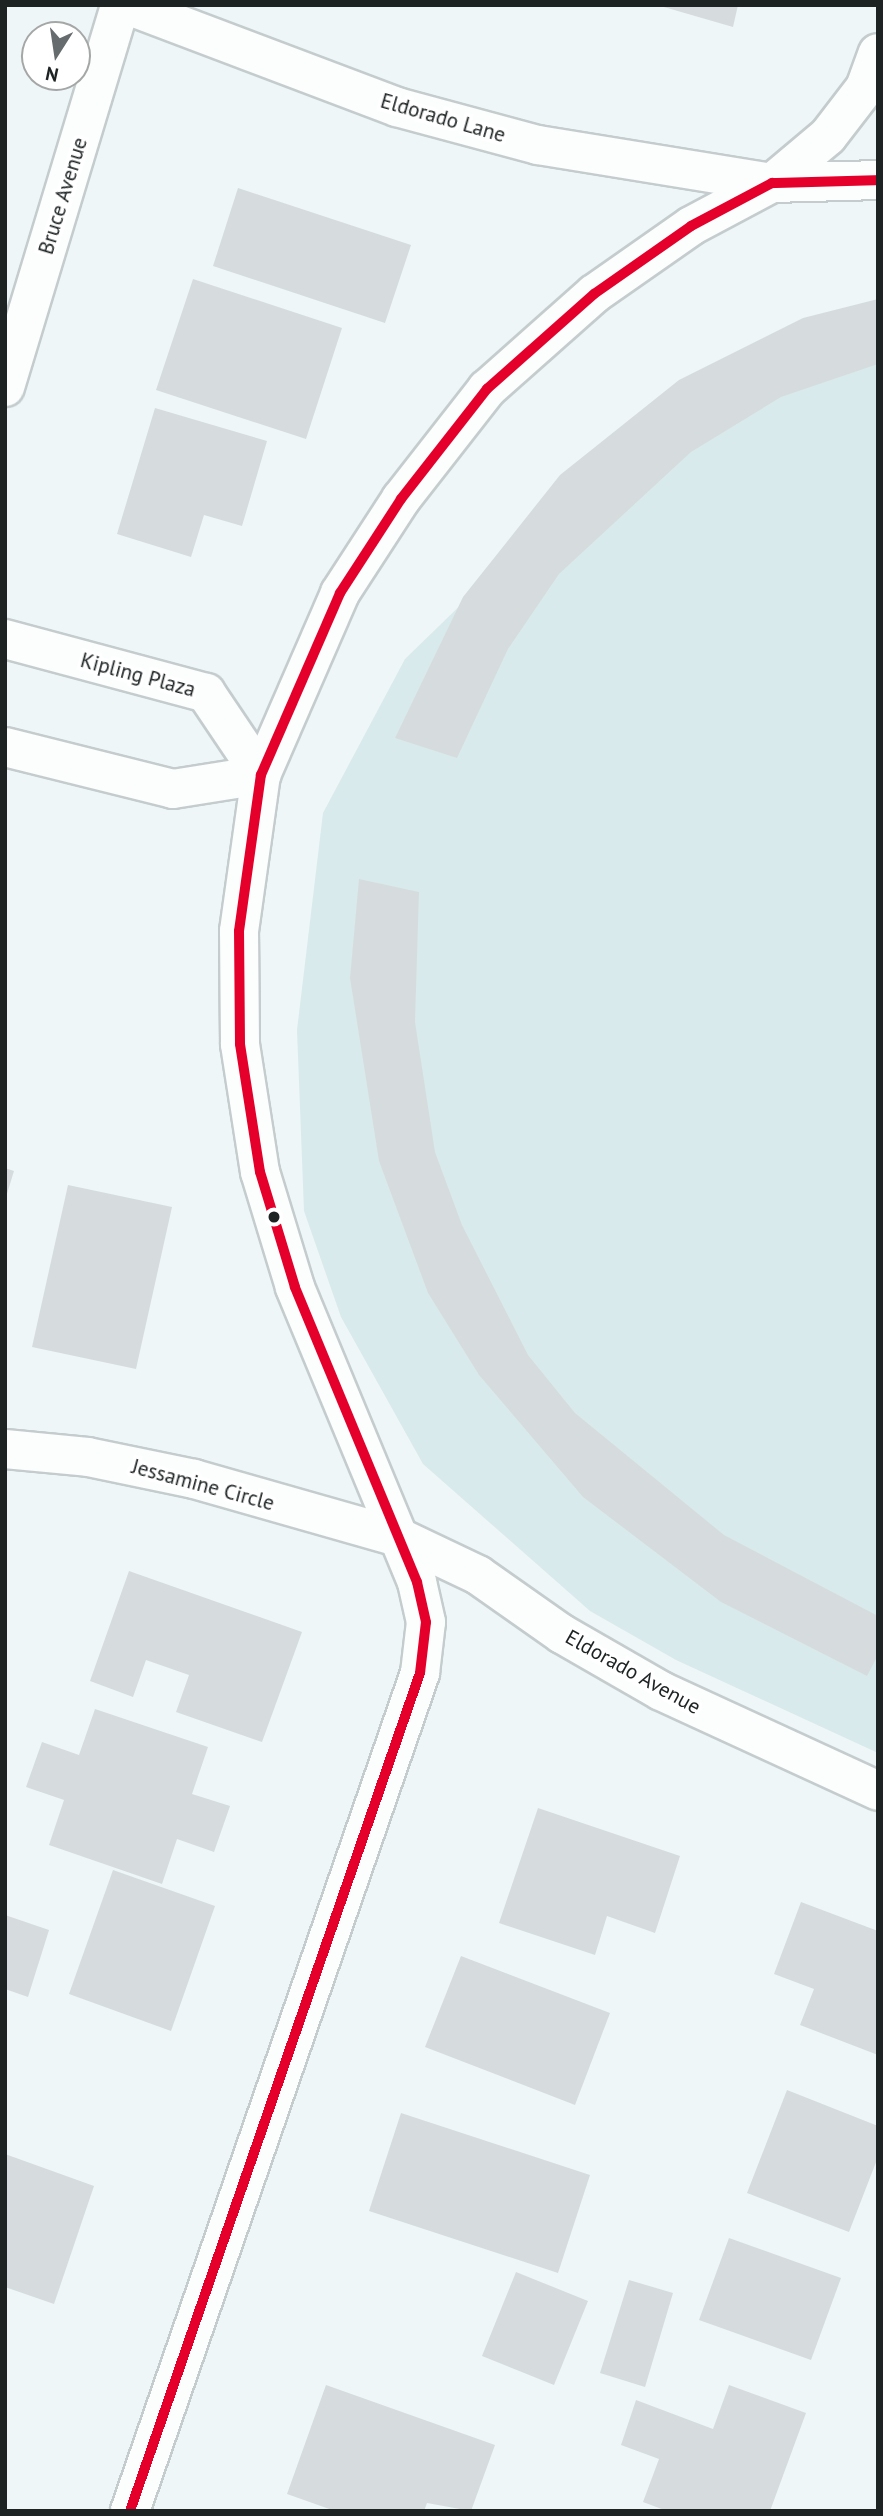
<!DOCTYPE html>
<html>
<head>
<meta charset="utf-8">
<style>
  body { margin:0 }
  #map { position:relative; width:883px; height:2516px; overflow:hidden; background:#eef6f8; font-family:"PT Sans",sans-serif }
  div>[style] { position:absolute }
  .built>* { inset:0; background:#d9eaec }
  .building>* { inset:0; background:#d6dcdd }
  .roads { filter:drop-shadow(2px 0 #c5cccd) drop-shadow(-2px 0 #c5cccd) drop-shadow(0 2px #c5cccd) drop-shadow(0 -2px #c5cccd) }
  .minor>* { height:38px; margin:-19px; padding:0 19px; transform-origin:19px; border-radius:19px; background:#fcfefe }
  .bus-1>* { height:10px; margin:-5px; padding:0 5px; transform-origin:5px; border-radius:5px; background:#e4002b }
  .dots>* { width:19px; height:19px; translate:-50% -50%; box-sizing:border-box; border:4px solid #fff; border-radius:50% }
  span { translate:-50% -50%; white-space:nowrap; text-align:center; line-height:1.15; -webkit-text-stroke:7px #fff; paint-order:stroke }
  .street-label { font-size:21px; color:#1d2223 }
  .frame { position:absolute; inset:0; border:7px solid #1d2223; pointer-events:none }
  .north { position:absolute; left:21px; top:21px; width:70px; height:70px; box-sizing:border-box; background:#fff; border:2px solid #a5a7a7; border-radius:50%; rotate:192deg; font-size:19px; font-weight:700; line-height:28px; text-align:center; color:#1d2223 }
  .north::after { content:''; display:block; margin:auto; width:24px; height:32px; background:#666c6e; clip-path:polygon(50% 0,100% 100%,50% 72%,0 100%) }
</style>
</head>
<body>
<div id="map">
  <div class="built">
    <i style="clip-path:polygon(878px 308px,878px 1753px,676px 1660px,590px 1611px,423px 1464px,341px 1317px,304px 1211px,297px 1030px,323px 813px,405px 659px,580px 489px,787px 326px)"></i>
  </div>
  <div class="building">
    <i style="clip-path:polygon(657px 5px,738px 5px,733px 27px)"></i>
    <i style="clip-path:polygon(238px 188px,411px 245px,385px 323px,213px 266px)"></i>
    <i style="clip-path:polygon(193px 279px,342px 328px,306px 439px,156px 390px)"></i>
    <i style="clip-path:polygon(878px 299px,878px 364px,781px 397px,691px 452px,559px 574px,508px 649px,457px 758px,395px 738px,463px 597px,560px 475px,679px 380px,803px 318px)"></i>
    <i style="clip-path:polygon(155px 408px,267px 441px,242px 526px,204px 515px,191px 557px,117px 534px)"></i>
    <i style="clip-path:polygon(359px 879px,419px 892px,415px 1022px,435px 1152px,462px 1225px,528px 1355px,575px 1413px,724px 1535px,878px 1616px,878px 1655px,867px 1676px,721px 1602px,583px 1497px,479px 1375px,428px 1293px,379px 1161px,350px 978px)"></i>
    <i style="clip-path:polygon(5px 1168px,14px 1171px,6px 1197px,5px 1197px)"></i>
    <i style="clip-path:polygon(68px 1185px,172px 1207px,136px 1369px,32px 1347px)"></i>
    <i style="clip-path:polygon(129px 1571px,302px 1632px,262px 1742px,176px 1712px,189px 1675px,146px 1660px,133px 1697px,90px 1681px)"></i>
    <i style="clip-path:polygon(95px 1709px,208px 1747px,192px 1794px,230px 1806px,214px 1852px,177px 1839px,162px 1884px,49px 1845px,64px 1800px,26px 1787px,42px 1742px,79px 1755px)"></i>
    <i style="clip-path:polygon(538px 1808px,680px 1856px,655px 1933px,607px 1916px,595px 1955px,499px 1923px)"></i>
    <i style="clip-path:polygon(113px 1870px,215px 1906px,171px 2031px,69px 1994px)"></i>
    <i style="clip-path:polygon(801px 1902px,878px 1931px,878px 2055px,800px 2025px,814px 1989px,774px 1974px)"></i>
    <i style="clip-path:polygon(5px 1915px,49px 1930px,28px 1997px,5px 1989px)"></i>
    <i style="clip-path:polygon(461px 1956px,610px 2013px,575px 2105px,425px 2047px)"></i>
    <i style="clip-path:polygon(787px 2090px,878px 2126px,878px 2157px,849px 2232px,747px 2193px)"></i>
    <i style="clip-path:polygon(401px 2113px,590px 2175px,558px 2273px,369px 2211px)"></i>
    <i style="clip-path:polygon(5px 2154px,94px 2186px,54px 2304px,5px 2287px)"></i>
    <i style="clip-path:polygon(729px 2238px,841px 2278px,811px 2360px,699px 2320px)"></i>
    <i style="clip-path:polygon(516px 2272px,588px 2301px,554px 2385px,482px 2356px)"></i>
    <i style="clip-path:polygon(629px 2280px,673px 2293px,645px 2387px,600px 2373px)"></i>
    <i style="clip-path:polygon(326px 2385px,495px 2445px,471px 2511px,427px 2503px,424px 2511px,335px 2511px,287px 2494px)"></i>
    <i style="clip-path:polygon(729px 2385px,806px 2413px,770px 2511px,667px 2511px,643px 2502px,659px 2459px,621px 2445px,636px 2400px,713px 2429px)"></i>
  </div>
  <div class="roads">
    <div class="minor">
      <i style="left:127px;top:5px;width:289px;rotate:20.7deg"></i>
      <i style="left:397px;top:107px;width:146px;rotate:15.1deg"></i>
      <i style="left:538px;top:145px;width:237px;rotate:9.2deg"></i>
      <i style="left:772px;top:183px;width:73px;rotate:-40deg"></i>
      <i style="left:828px;top:136px;width:61px;rotate:-52.4deg"></i>
      <i style="left:865px;top:88px;width:37px;rotate:-70deg"></i>
      <i style="left:5px;top:387px;width:399px;rotate:-73.2deg"></i>
      <i style="left:5px;top:639px;width:208px;rotate:15deg"></i>
      <i style="left:206px;top:693px;width:99px;rotate:56.1deg"></i>
      <i style="left:5px;top:747px;width:173px;rotate:14deg"></i>
      <i style="left:173px;top:789px;width:89px;rotate:-9deg"></i>
      <i style="left:5px;top:1449px;width:83px;rotate:5.5deg"></i>
      <i style="left:88px;top:1457px;width:108px;rotate:11.7deg"></i>
      <i style="left:194px;top:1479px;width:212px;rotate:15.9deg"></i>
      <i style="left:398px;top:1537px;width:89px;rotate:25.4deg"></i>
      <i style="left:478px;top:1575px;width:103px;rotate:35.1deg"></i>
      <i style="left:562px;top:1634px;width:114px;rotate:29.9deg"></i>
      <i style="left:661px;top:1691px;width:239px;rotate:24.7deg"></i>
      <i style="left:130px;top:2511px;width:887px;rotate:-70.91deg"></i>
      <i style="left:420px;top:1673px;width:51px;rotate:-83.3deg"></i>
      <i style="left:426px;top:1622px;width:41px;rotate:-102.7deg"></i>
      <i style="left:417px;top:1582px;width:319px;rotate:-112.5deg"></i>
      <i style="left:295px;top:1287px;width:120px;rotate:-106.9deg"></i>
      <i style="left:260px;top:1172px;width:130px;rotate:-98.9deg"></i>
      <i style="left:240px;top:1044px;width:113px;rotate:-90.5deg"></i>
      <i style="left:239px;top:931px;width:158px;rotate:-82deg"></i>
      <i style="left:261px;top:775px;width:198px;rotate:-66.5deg"></i>
      <i style="left:340px;top:593px;width:112px;rotate:-57deg"></i>
      <i style="left:401px;top:499px;width:140px;rotate:-52deg"></i>
      <i style="left:487px;top:389px;width:143px;rotate:-41.6deg"></i>
      <i style="left:594px;top:294px;width:118px;rotate:-35deg"></i>
      <i style="left:691px;top:226px;width:92px;rotate:-28deg"></i>
      <i style="left:772px;top:183px;width:106px;rotate:-1.6deg"></i>
    </div>
  </div>
  <div class="bus-1">
    <i style="left:130px;top:2511px;width:887px;rotate:-70.91deg"></i>
    <i style="left:420px;top:1673px;width:51px;rotate:-83.3deg"></i>
    <i style="left:426px;top:1622px;width:41px;rotate:-102.7deg"></i>
    <i style="left:417px;top:1582px;width:319px;rotate:-112.5deg"></i>
    <i style="left:295px;top:1287px;width:120px;rotate:-106.9deg"></i>
    <i style="left:260px;top:1172px;width:130px;rotate:-98.9deg"></i>
    <i style="left:240px;top:1044px;width:113px;rotate:-90.5deg"></i>
    <i style="left:239px;top:931px;width:158px;rotate:-82deg"></i>
    <i style="left:261px;top:775px;width:198px;rotate:-66.5deg"></i>
    <i style="left:340px;top:593px;width:112px;rotate:-57deg"></i>
    <i style="left:401px;top:499px;width:140px;rotate:-52deg"></i>
    <i style="left:487px;top:389px;width:143px;rotate:-41.6deg"></i>
    <i style="left:594px;top:294px;width:118px;rotate:-35deg"></i>
    <i style="left:691px;top:226px;width:92px;rotate:-28deg"></i>
    <i style="left:772px;top:183px;width:106px;rotate:-1.6deg"></i>
  </div>
  <div class="dots">
    <i style="left:274px;top:1217px;background:#1d2223"></i>
  </div>
  <div class="street-label">
    <span style="left:443px;top:118px;rotate:16deg">Eldorado Lane</span>
    <span style="left:63px;top:196px;rotate:-73deg">Bruce Avenue</span>
    <span style="left:138px;top:675px;rotate:15deg">Kipling Plaza</span>
    <span style="left:203px;top:1485px;rotate:15deg">Jessamine Circle</span>
    <span style="left:633px;top:1672px;rotate:29deg">Eldorado Avenue</span>
  </div>
  <div class="frame"></div>
  <div class="north">N</div>
</div>
</body>
</html>
